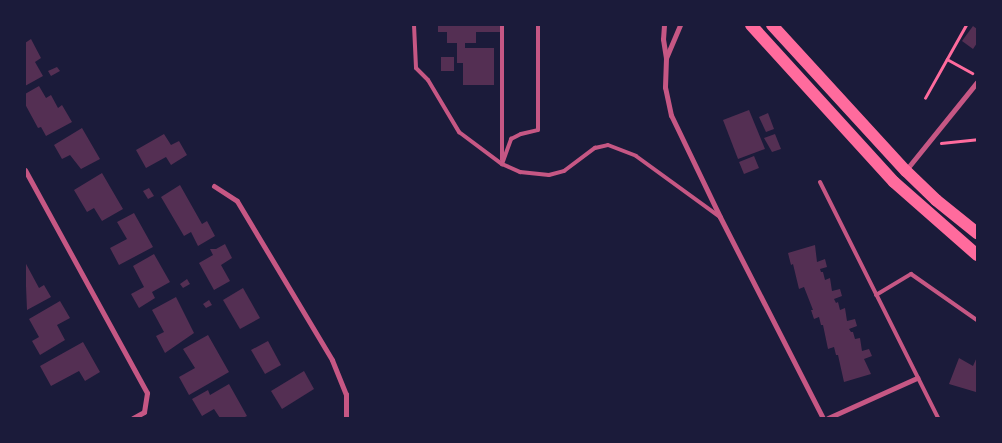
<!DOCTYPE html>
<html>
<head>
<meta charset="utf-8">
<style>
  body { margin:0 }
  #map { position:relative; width:1002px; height:443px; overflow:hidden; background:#1b1b3a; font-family:Manrope,sans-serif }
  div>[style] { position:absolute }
  .building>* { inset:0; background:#542f53 }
  .path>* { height:2.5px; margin:-1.25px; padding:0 1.25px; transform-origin:1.25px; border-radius:1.25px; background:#ff6b9d }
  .service>* { height:4px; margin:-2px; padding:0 2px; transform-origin:2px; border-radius:2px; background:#c65784 }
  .minor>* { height:5px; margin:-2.5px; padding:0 2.5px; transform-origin:2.5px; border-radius:2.5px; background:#c65784 }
  .primary>* { height:12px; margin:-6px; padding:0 6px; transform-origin:6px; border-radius:6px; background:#ff6b9d }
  span { translate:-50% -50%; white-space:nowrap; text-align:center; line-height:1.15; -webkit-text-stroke:4px #1b1b3a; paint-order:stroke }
  .frame { position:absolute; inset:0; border:26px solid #1b1b3a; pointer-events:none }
</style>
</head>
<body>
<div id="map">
  <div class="building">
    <i style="clip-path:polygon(438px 25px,500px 25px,500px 32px,476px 32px,476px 43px,465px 43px,465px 48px,494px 48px,494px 85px,463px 85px,463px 63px,457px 63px,457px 43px,447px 43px,447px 32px,438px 32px)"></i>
    <i style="clip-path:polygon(973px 26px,977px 29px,977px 43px,973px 49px,962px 41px)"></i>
    <i style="clip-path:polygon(31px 39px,41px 58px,35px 62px,43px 76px,25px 86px,25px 43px)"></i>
    <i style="clip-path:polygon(441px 57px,454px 57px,454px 71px,441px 71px)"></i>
    <i style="clip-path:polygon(57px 67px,60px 71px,51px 76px,48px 71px)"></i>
    <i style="clip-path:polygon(39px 86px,46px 98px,51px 95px,58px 108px,62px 105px,72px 122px,46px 136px,41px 127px,38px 128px,25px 104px,25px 94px)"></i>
    <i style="clip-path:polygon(749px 110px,765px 149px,738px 159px,723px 120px)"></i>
    <i style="clip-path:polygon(768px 113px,774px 129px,766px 132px,759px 117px)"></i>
    <i style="clip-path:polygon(82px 128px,100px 159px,81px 169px,70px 155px,62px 159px,54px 145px)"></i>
    <i style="clip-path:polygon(164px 134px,171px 145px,179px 141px,187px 155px,171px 165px,166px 157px,146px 168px,136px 150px)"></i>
    <i style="clip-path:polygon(775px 134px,781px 149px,772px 152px,764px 138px)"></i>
    <i style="clip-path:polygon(754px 156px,759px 168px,744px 174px,739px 162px)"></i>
    <i style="clip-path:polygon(102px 173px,123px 209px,102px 221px,94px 208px,87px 212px,74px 190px)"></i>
    <i style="clip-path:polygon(180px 185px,202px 224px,207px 221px,215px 236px,198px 246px,191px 232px,184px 236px,161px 197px)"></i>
    <i style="clip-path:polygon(149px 188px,154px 196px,148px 199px,143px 191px)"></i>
    <i style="clip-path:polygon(134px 213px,153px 247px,119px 265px,110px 248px,127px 239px,117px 222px)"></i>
    <i style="clip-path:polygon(225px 244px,232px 258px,221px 265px,230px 281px,214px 290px,199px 263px,213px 255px,210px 249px,216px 249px)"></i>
    <i style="clip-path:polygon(815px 245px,817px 262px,825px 259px,827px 267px,820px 269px,821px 272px,823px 272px,825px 280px,830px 278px,832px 291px,840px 289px,842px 296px,834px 299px,836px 303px,838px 302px,840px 310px,845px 308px,847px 321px,855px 319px,857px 326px,849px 329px,851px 332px,853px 332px,855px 339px,860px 338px,862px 351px,869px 349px,872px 356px,864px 359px,871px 374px,844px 382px,838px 355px,836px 355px,834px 347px,828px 349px,823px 325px,821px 325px,819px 317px,814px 319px,811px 310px,813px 310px,804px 287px,799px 289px,793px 264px,791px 265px,788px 253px)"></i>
    <i style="clip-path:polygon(154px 254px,170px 282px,152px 292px,155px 298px,139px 308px,131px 294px,144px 287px,133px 266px)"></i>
    <i style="clip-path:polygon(25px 262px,39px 288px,44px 285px,51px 297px,27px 310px)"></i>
    <i style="clip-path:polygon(187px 279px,190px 284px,183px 288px,180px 284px)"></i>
    <i style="clip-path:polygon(243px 288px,260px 318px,240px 329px,223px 300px)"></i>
    <i style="clip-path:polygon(176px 297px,194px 333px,165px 353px,156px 336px,164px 332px,152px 310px)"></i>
    <i style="clip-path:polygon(209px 300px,212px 305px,206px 308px,203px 304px)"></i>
    <i style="clip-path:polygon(60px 301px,70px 318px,57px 325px,65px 340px,40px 355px,32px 341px,39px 337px,29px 319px)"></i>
    <i style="clip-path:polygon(208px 335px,229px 372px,189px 395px,179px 377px,195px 368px,183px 349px)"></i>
    <i style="clip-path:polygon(268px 341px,281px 365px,265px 374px,251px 350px)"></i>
    <i style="clip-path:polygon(83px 342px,100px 372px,85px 381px,79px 371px,51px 386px,40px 366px)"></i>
    <i style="clip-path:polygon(977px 357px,977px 395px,976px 392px,949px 384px,959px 358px,973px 366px)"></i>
    <i style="clip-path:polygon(304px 371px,314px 389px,282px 409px,271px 391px)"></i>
    <i style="clip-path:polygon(229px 384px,247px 416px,243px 418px,220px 418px,214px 409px,202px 416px,192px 399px,208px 390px,210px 395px)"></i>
  </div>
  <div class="path">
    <i style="left:947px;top:59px;width:29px;rotate:29deg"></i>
    <i style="left:925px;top:98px;width:84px;rotate:-60.7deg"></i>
    <i style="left:941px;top:143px;width:36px;rotate:-6deg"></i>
  </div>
  <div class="service">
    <i style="left:414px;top:25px;width:43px;rotate:87.3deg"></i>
    <i style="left:416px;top:68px;width:17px;rotate:45deg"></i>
    <i style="left:428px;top:80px;width:61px;rotate:59.2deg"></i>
    <i style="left:459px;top:132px;width:54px;rotate:36.7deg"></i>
    <i style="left:502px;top:164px;width:20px;rotate:24deg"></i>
    <i style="left:520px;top:172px;width:29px;rotate:6deg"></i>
    <i style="left:549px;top:175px;width:16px;rotate:-15deg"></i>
    <i style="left:564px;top:171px;width:39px;rotate:-37deg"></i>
    <i style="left:595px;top:148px;width:13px;rotate:-13deg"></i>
    <i style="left:608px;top:145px;width:30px;rotate:21deg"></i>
    <i style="left:636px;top:156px;width:104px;rotate:36deg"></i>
    <i style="left:502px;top:25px;width:135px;rotate:90deg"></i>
    <i style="left:502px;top:164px;width:27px;rotate:-70deg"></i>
    <i style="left:511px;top:139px;width:11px;rotate:-27deg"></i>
    <i style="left:521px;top:134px;width:17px;rotate:-13deg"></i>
    <i style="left:538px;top:130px;width:105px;rotate:-90deg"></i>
    <i style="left:820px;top:182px;width:264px;rotate:63.4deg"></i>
    <i style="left:876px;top:295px;width:41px;rotate:-31deg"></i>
    <i style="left:911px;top:274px;width:80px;rotate:34.9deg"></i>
  </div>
  <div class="minor">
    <i style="left:664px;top:25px;width:14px;rotate:94deg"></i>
    <i style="left:663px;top:39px;width:19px;rotate:81deg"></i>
    <i style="left:666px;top:58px;width:29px;rotate:92deg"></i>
    <i style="left:665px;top:87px;width:29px;rotate:78deg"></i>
    <i style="left:671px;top:115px;width:113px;rotate:64.3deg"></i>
    <i style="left:720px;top:217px;width:226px;rotate:62.9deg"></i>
    <i style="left:666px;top:58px;width:36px;rotate:-67deg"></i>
    <i style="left:25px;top:170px;width:254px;rotate:61.3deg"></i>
    <i style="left:147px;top:393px;width:19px;rotate:99deg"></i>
    <i style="left:144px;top:412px;width:13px;rotate:151deg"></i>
    <i style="left:906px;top:170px;width:113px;rotate:-51.1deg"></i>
    <i style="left:214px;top:186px;width:27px;rotate:33deg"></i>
    <i style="left:237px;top:201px;width:185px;rotate:59.1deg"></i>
    <i style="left:332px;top:360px;width:37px;rotate:68deg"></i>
    <i style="left:346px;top:394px;width:24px;rotate:90deg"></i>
    <i style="left:828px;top:418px;width:98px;rotate:-24.2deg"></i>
  </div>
  <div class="primary">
    <i style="left:751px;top:25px;width:212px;rotate:47.7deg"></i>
    <i style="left:894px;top:182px;width:111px;rotate:41.3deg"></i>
    <i style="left:772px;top:25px;width:198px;rotate:47.5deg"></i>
    <i style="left:906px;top:171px;width:42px;rotate:44deg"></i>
    <i style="left:936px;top:200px;width:53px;rotate:38.8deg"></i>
  </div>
  <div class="frame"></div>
</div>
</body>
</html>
